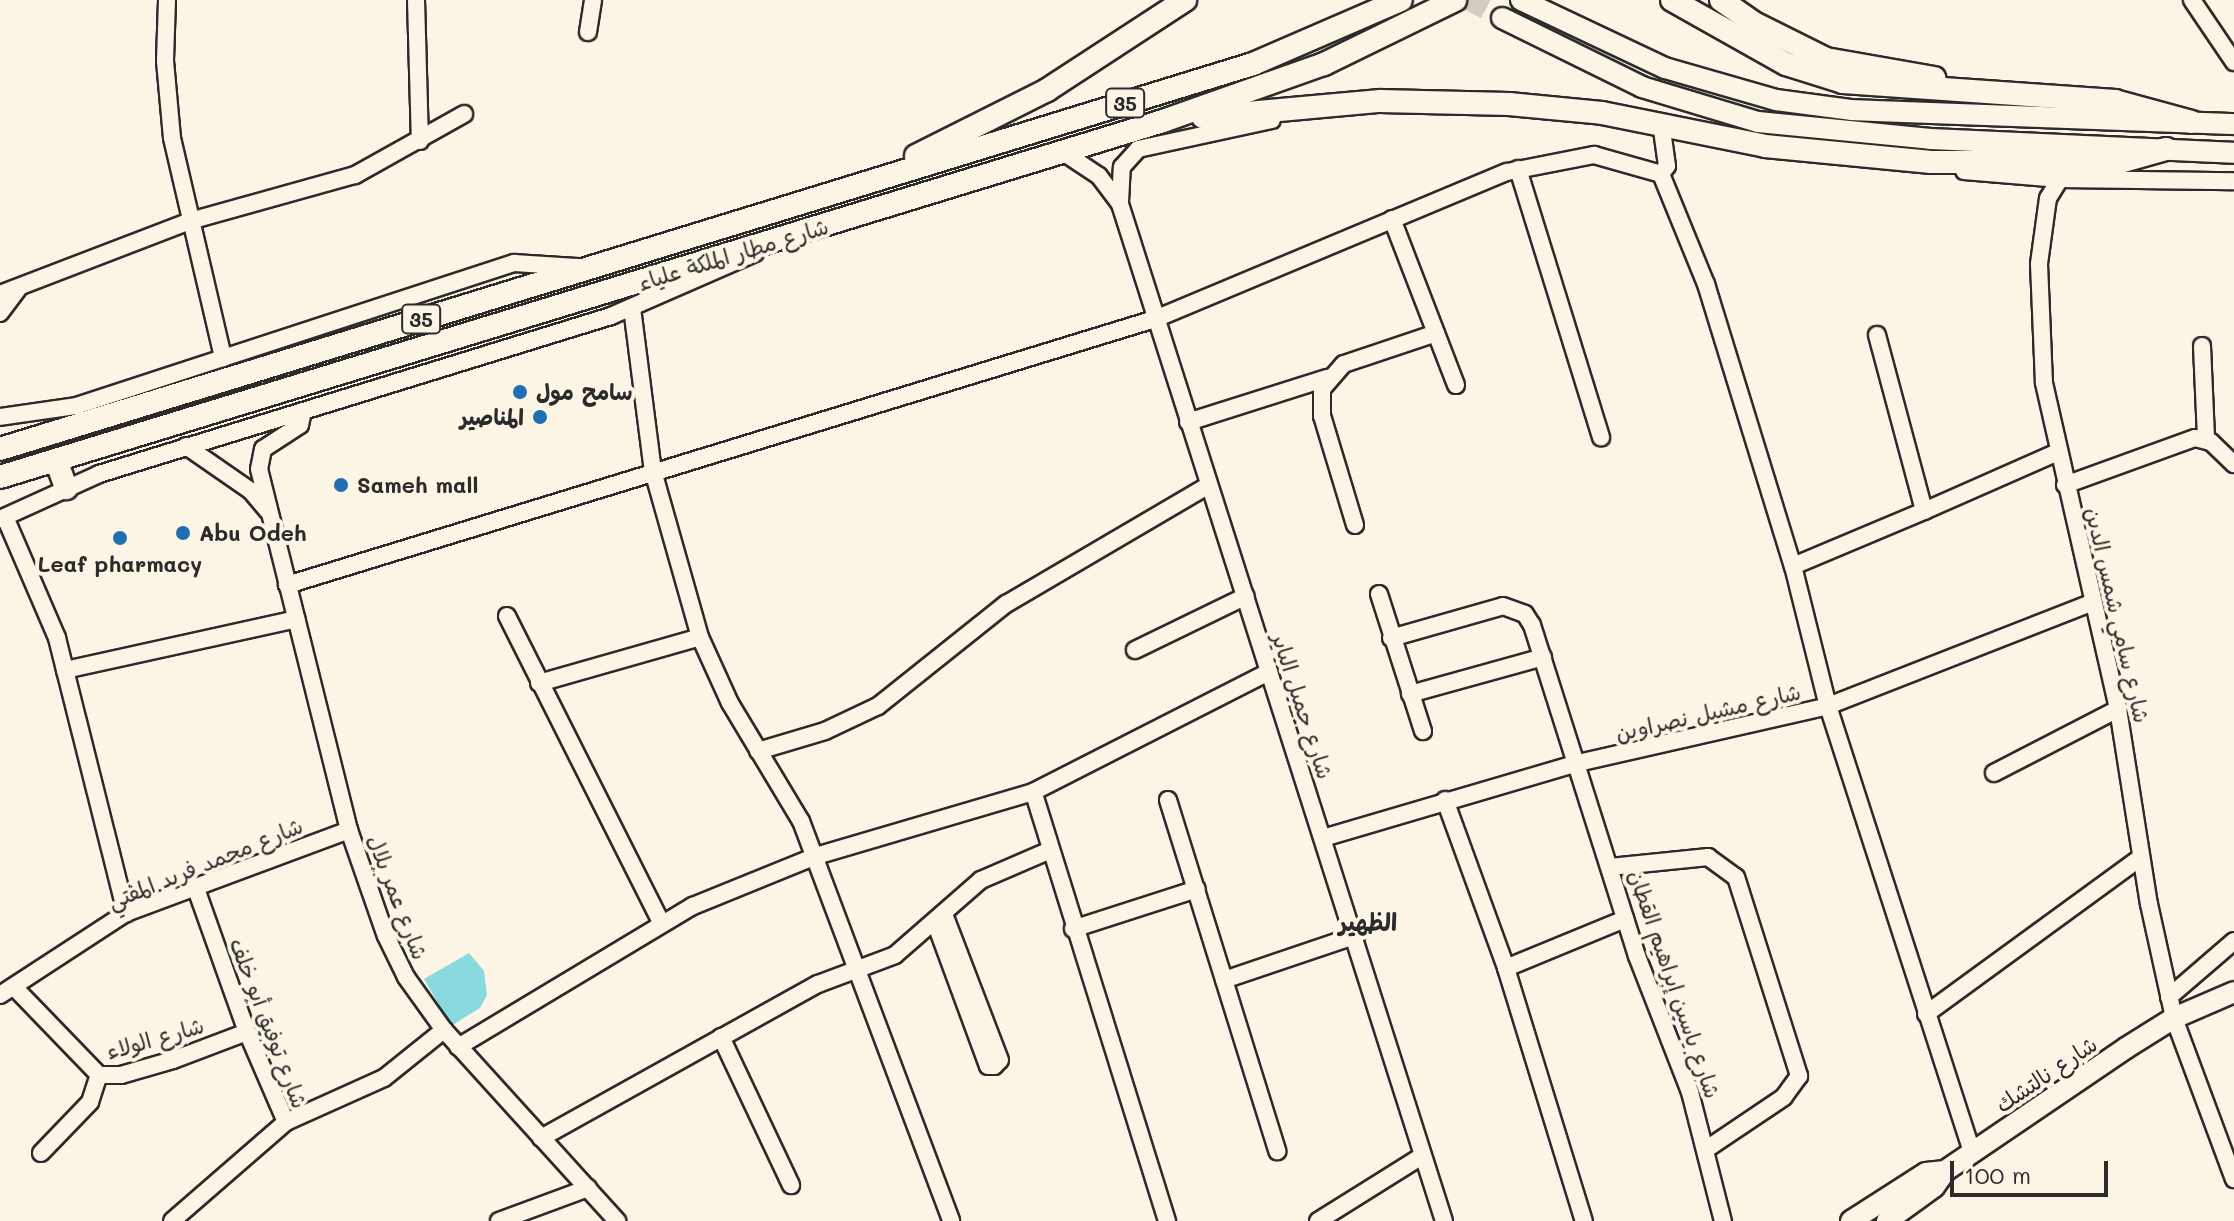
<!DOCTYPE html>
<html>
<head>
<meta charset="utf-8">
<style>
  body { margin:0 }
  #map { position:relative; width:2234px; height:1221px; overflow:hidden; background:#fcf5e5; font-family:Mali,"Playpen Sans Arabic",sans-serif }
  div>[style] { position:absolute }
  .water>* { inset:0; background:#88dadf }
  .major-tunnel>* { height:20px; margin-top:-10px; transform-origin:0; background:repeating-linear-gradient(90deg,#d2cdc0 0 20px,transparent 0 30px) }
  .roads { filter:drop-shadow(2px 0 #2b2b2b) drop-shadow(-2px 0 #2b2b2b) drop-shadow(0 2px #2b2b2b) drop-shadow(0 -2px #2b2b2b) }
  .minor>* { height:16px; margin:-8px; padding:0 8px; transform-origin:8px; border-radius:8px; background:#fcf5e5 }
  .major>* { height:20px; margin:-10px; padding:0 10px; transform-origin:10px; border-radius:10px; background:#fcf5e5 }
  .highway>* { height:22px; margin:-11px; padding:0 11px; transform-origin:11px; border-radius:11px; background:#fcf5e5 }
  .dots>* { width:22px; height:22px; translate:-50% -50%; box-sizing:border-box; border:4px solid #fcf5e5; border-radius:50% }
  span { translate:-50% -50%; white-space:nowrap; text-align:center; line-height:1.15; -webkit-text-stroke:8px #fcf5e5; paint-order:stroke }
  .shield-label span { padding:2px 6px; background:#fcf5e5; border:2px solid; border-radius:6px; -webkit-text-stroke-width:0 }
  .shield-label { font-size:20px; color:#2b2b2b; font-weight:700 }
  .street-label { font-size:22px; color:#2b2b2b }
  .poi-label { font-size:22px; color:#2b2b2b; font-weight:700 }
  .left { translate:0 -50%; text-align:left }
  .right { translate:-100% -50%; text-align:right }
  .neighbourhood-label { font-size:24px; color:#2b2b2b; font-weight:700 }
  .scale { position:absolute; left:1950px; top:1161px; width:158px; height:36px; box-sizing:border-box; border:4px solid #2b2b2b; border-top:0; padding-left:10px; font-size:24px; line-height:28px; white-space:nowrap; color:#2b2b2b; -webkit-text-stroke:6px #fcf5e5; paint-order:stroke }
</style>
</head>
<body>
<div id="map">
  <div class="water">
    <i style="clip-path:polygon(469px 953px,484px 971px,487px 995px,480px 1008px,451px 1026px,424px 979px)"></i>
  </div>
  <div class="major-tunnel">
    <i style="left:1468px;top:0;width:38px;rotate:28deg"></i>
  </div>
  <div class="roads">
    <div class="minor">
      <i style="left:167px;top:0;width:61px;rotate:91.9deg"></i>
      <i style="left:165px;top:61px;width:77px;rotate:84.8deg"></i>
      <i style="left:172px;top:138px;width:226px;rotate:76.9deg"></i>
      <i style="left:416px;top:0;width:141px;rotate:88.4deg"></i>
      <i style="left:2192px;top:0;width:75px;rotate:55.9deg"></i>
      <i style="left:588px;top:32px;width:32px;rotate:-81deg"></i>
      <i style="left:1063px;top:152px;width:43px;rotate:33.7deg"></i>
      <i style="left:1099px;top:176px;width:35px;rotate:53deg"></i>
      <i style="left:1120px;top:204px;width:1067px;rotate:72.33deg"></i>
      <i style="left:1518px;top:169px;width:281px;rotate:72.8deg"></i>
      <i style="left:1964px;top:171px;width:96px;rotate:4.8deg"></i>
      <i style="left:2060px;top:179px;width:174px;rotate:0.7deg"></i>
      <i style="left:1661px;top:174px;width:119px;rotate:67.8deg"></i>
      <i style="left:1706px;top:284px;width:295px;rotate:72.9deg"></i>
      <i style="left:2060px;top:179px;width:22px;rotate:122deg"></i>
      <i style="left:2048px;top:198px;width:67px;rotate:97.8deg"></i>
      <i style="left:2039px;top:264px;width:119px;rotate:87.6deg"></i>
      <i style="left:2044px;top:383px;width:334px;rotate:77.2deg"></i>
      <i style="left:2118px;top:709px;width:197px;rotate:81deg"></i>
      <i style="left:2149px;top:904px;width:117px;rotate:77.6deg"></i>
      <i style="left:2174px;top:1018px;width:172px;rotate:69.6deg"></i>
      <i style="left:1120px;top:202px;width:35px;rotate:-87deg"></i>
      <i style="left:1122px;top:167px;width:24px;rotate:-48deg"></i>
      <i style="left:1138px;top:149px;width:137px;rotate:-12.2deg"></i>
      <i style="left:1392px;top:219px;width:178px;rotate:68.9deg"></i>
      <i style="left:0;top:294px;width:204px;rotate:-21deg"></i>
      <i style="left:190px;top:221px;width:171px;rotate:-15.6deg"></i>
      <i style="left:355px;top:175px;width:125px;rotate:-29.2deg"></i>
      <i style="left:632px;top:308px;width:164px;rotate:82.7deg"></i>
      <i style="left:653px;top:471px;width:173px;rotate:74.2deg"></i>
      <i style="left:700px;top:637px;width:72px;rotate:65.6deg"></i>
      <i style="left:730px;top:703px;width:138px;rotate:59deg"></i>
      <i style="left:801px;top:821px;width:427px;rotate:69.4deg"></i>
      <i style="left:0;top:313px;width:30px;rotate:-53deg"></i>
      <i style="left:1877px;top:335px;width:182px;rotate:75deg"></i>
      <i style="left:1924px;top:511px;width:142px;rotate:157.2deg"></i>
      <i style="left:1793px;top:566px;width:144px;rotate:76deg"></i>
      <i style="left:1828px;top:706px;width:470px;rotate:72.1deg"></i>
      <i style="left:2202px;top:346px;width:93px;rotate:87.5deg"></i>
      <i style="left:303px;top:411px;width:14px;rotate:102deg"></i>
      <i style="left:300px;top:425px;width:44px;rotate:147deg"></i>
      <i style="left:263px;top:449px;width:20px;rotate:101deg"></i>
      <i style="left:259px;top:469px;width:372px;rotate:76deg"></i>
      <i style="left:349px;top:830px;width:112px;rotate:70.8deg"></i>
      <i style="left:386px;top:936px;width:46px;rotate:64deg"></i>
      <i style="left:406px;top:977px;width:65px;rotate:54.4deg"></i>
      <i style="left:444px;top:1030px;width:258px;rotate:47.8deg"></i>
      <i style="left:0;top:417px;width:77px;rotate:-8.2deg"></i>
      <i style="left:76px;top:406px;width:461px;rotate:-18.1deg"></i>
      <i style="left:514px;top:263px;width:64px;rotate:3.6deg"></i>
      <i style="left:1188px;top:422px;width:146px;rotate:-17.6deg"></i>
      <i style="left:186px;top:446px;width:79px;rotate:34.7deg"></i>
      <i style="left:251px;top:491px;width:26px;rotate:50deg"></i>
      <i style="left:2065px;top:485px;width:138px;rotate:-19.9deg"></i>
      <i style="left:2195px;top:438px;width:16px;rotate:14deg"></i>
      <i style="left:2211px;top:442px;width:32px;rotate:44deg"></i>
      <i style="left:1924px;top:511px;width:146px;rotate:-23.8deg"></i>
      <i style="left:5px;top:517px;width:132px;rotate:66.7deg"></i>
      <i style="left:57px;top:638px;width:284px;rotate:75.9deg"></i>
      <i style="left:0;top:519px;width:109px;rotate:-24.4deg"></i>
      <i style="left:99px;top:474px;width:536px;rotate:-17.15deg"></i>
      <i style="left:611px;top:316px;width:157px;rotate:-23.6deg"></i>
      <i style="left:1355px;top:525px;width:114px;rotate:-106.8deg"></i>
      <i style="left:1322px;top:416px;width:27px;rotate:-90deg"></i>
      <i style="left:1322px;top:389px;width:33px;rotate:-49deg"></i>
      <i style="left:1344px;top:364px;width:97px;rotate:-18.6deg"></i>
      <i style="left:287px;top:585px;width:908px;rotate:-17.04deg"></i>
      <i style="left:1155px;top:319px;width:381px;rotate:-22.7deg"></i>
      <i style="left:1507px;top:172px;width:89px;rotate:-11.1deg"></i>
      <i style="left:1594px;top:155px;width:70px;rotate:15.8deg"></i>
      <i style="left:1661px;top:174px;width:10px;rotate:-53deg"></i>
      <i style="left:1667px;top:166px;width:43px;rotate:-97.9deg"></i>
      <i style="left:1379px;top:594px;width:144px;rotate:72.2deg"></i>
      <i style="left:507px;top:616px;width:343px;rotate:63.3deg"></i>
      <i style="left:1391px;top:638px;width:116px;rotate:-15.9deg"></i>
      <i style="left:1503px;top:606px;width:23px;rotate:20deg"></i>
      <i style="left:1525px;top:614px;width:13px;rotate:58deg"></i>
      <i style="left:1532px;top:625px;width:347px;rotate:72.4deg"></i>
      <i style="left:1637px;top:956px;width:146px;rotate:68.7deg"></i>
      <i style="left:1690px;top:1092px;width:133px;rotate:75.7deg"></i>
      <i style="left:1135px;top:650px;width:123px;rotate:-25.9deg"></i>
      <i style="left:65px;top:670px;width:237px;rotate:-12.4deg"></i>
      <i style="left:539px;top:683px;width:167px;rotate:-15.9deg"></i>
      <i style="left:1410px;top:694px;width:138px;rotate:-15.5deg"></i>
      <i style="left:758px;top:751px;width:70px;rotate:-16.6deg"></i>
      <i style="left:825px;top:731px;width:59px;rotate:-25.3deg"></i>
      <i style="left:878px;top:706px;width:164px;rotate:-38.6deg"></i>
      <i style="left:1006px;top:604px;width:235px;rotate:-30.4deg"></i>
      <i style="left:1994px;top:773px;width:140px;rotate:-27.3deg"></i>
      <i style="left:1168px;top:800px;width:368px;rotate:72.7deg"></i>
      <i style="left:1445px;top:800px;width:179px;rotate:70deg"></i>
      <i style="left:1506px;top:968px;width:265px;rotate:72.9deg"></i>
      <i style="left:1323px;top:838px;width:266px;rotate:-16.4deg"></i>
      <i style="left:1578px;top:763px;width:256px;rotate:-12.8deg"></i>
      <i style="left:1828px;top:706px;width:285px;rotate:-21.4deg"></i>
      <i style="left:1610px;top:867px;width:99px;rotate:-5.8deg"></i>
      <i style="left:1708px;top:857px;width:34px;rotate:36deg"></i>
      <i style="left:1736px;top:877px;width:209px;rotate:72.4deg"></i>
      <i style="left:1799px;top:1076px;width:26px;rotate:126deg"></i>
      <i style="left:1784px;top:1097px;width:92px;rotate:146.1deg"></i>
      <i style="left:935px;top:922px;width:153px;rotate:69.8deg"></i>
      <i style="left:988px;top:1066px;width:6px"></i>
      <i style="left:994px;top:1066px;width:8px;rotate:-45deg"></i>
      <i style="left:1000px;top:1060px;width:156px;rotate:-111deg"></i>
      <i style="left:1073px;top:929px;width:130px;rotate:-17.9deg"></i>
      <i style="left:1506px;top:968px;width:129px;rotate:-22.4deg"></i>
      <i style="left:1224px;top:980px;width:140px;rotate:-18.7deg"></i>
      <i style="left:14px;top:987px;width:122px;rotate:46deg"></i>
      <i style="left:99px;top:1075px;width:22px"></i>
      <i style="left:121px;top:1075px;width:54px;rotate:-16.1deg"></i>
      <i style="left:173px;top:1060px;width:79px;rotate:-20.7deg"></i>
      <i style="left:0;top:995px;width:150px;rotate:-33.1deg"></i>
      <i style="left:126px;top:913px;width:238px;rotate:-20.4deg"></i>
      <i style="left:2169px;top:997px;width:86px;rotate:-40.7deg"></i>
      <i style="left:1926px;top:1014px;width:266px;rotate:-36.1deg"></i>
      <i style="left:721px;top:1037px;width:164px;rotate:64.7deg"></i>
      <i style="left:458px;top:1047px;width:274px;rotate:-31deg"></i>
      <i style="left:693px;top:906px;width:133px;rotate:-22.1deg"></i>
      <i style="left:816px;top:856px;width:226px;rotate:-16.4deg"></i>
      <i style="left:286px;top:1122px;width:107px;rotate:-24.2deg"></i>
      <i style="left:384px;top:1078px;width:77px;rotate:-38.7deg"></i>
      <i style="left:541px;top:1138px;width:317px;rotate:-29.1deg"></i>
      <i style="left:818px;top:984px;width:82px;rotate:-20.6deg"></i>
      <i style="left:895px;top:955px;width:114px;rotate:-41.1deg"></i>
      <i style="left:981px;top:880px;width:73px;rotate:-23.4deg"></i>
      <i style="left:41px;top:1153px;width:71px;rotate:-46.1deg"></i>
      <i style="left:90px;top:1102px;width:28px;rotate:-72deg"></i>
      <i style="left:172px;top:1221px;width:151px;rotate:-41deg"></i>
      <i style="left:286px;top:1122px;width:98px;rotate:-113.4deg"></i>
      <i style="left:247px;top:1032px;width:152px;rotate:-109.6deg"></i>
      <i style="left:499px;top:1221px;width:95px;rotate:-20.3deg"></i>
      <i style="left:1167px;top:1221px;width:449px;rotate:-107.3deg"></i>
      <i style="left:1033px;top:792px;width:265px;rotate:-27deg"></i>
      <i style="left:1318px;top:1221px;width:123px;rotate:-32deg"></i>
    </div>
    <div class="major">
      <i style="left:1521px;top:0;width:159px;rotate:25.3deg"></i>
      <i style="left:1665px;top:68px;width:116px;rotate:16.1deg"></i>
      <i style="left:1776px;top:100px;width:77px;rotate:7.5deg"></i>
      <i style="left:1852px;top:110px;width:382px;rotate:2.1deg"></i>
      <i style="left:1502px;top:18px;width:156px;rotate:26.2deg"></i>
      <i style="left:1642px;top:87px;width:121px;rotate:16.8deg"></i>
      <i style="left:1758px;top:122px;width:173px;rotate:5.6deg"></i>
      <i style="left:1930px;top:139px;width:304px;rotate:2.6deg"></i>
      <i style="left:1851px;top:1221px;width:89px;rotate:-32.6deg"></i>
      <i style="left:1926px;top:1173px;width:19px;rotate:-6deg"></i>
      <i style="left:1887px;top:1221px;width:58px;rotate:-35.9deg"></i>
      <i style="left:1934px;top:1187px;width:19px;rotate:-55deg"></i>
      <i style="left:1945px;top:1171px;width:219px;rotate:-34.2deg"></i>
      <i style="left:2126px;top:1048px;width:57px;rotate:-32deg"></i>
      <i style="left:2174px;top:1018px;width:65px;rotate:-23.4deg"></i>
    </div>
    <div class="highway">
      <i style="left:1672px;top:0;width:131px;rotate:29.3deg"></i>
      <i style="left:1786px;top:64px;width:60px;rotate:17.5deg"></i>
      <i style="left:1843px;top:82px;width:273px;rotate:4deg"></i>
      <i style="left:2115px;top:101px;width:79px;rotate:15.4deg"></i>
      <i style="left:1721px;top:0;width:38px;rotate:35deg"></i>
      <i style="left:1752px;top:22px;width:83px;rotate:26.6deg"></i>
      <i style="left:1826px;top:59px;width:110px;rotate:10deg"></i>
      <i style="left:1203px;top:117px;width:178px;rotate:-5.2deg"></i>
      <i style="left:1380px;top:101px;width:129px;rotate:1.3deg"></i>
      <i style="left:1509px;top:104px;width:93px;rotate:5.5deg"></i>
      <i style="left:1602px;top:113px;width:166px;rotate:11.4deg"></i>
      <i style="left:1765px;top:146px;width:167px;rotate:5.5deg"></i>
      <i style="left:1931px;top:162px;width:189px"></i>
      <i style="left:2120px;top:162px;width:48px;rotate:-15.8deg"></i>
      <i style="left:916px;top:156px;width:147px;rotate:-26.7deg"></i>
      <i style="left:1047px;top:90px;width:165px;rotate:-33.1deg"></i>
      <i style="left:0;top:449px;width:1311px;rotate:-17.08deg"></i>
      <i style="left:1253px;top:64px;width:161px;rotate:-23.4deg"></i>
      <i style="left:56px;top:460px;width:30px;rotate:70deg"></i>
      <i style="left:0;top:477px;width:1216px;rotate:-17.02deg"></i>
      <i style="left:1163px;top:121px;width:171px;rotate:-19.5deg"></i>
      <i style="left:1324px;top:64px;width:146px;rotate:-26deg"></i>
    </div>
  </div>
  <div class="dots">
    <i style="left:520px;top:392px;background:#1f6fb2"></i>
    <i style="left:540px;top:417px;background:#1f6fb2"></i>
    <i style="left:341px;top:485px;background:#1f6fb2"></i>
    <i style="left:183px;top:533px;background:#1f6fb2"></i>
    <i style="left:120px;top:538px;background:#1f6fb2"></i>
  </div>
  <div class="shield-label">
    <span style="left:1125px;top:103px">35</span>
    <span style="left:421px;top:319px">35</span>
  </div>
  <div class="street-label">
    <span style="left:733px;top:254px;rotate:-17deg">شارع مطار الملكة علياء</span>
    <span style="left:2118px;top:615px;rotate:77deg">شارع سامي شمس الدين</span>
    <span style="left:1303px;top:706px;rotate:72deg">شارع جميل الباير</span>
    <span style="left:1708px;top:712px;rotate:-13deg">شارع مشيل نصراوين</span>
    <span style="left:205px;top:863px;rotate:-22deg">شارع محمد فريد المفتي</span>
    <span style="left:398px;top:897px;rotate:69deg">شارع عمر بلال</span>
    <span style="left:1675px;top:984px;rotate:71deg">شارع ياسين إبراهيم القطان</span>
    <span style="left:269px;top:1023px;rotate:69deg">شارع توفيق أبو خلف</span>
    <span style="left:155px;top:1038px;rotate:-16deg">شارع الولاء</span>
    <span style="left:2046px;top:1074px;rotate:-34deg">شارع نالتشك</span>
  </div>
  <div class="poi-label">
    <span class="left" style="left:536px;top:392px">سامح مول</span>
    <span class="right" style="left:524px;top:417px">المناصير</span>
    <span class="left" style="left:357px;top:485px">Sameh mall</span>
    <span class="left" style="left:199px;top:533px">Abu Odeh</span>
    <span style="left:120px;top:564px">Leaf pharmacy</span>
  </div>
  <div class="neighbourhood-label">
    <span style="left:1368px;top:922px">الظهير</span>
  </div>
  <div class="scale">100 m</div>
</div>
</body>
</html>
